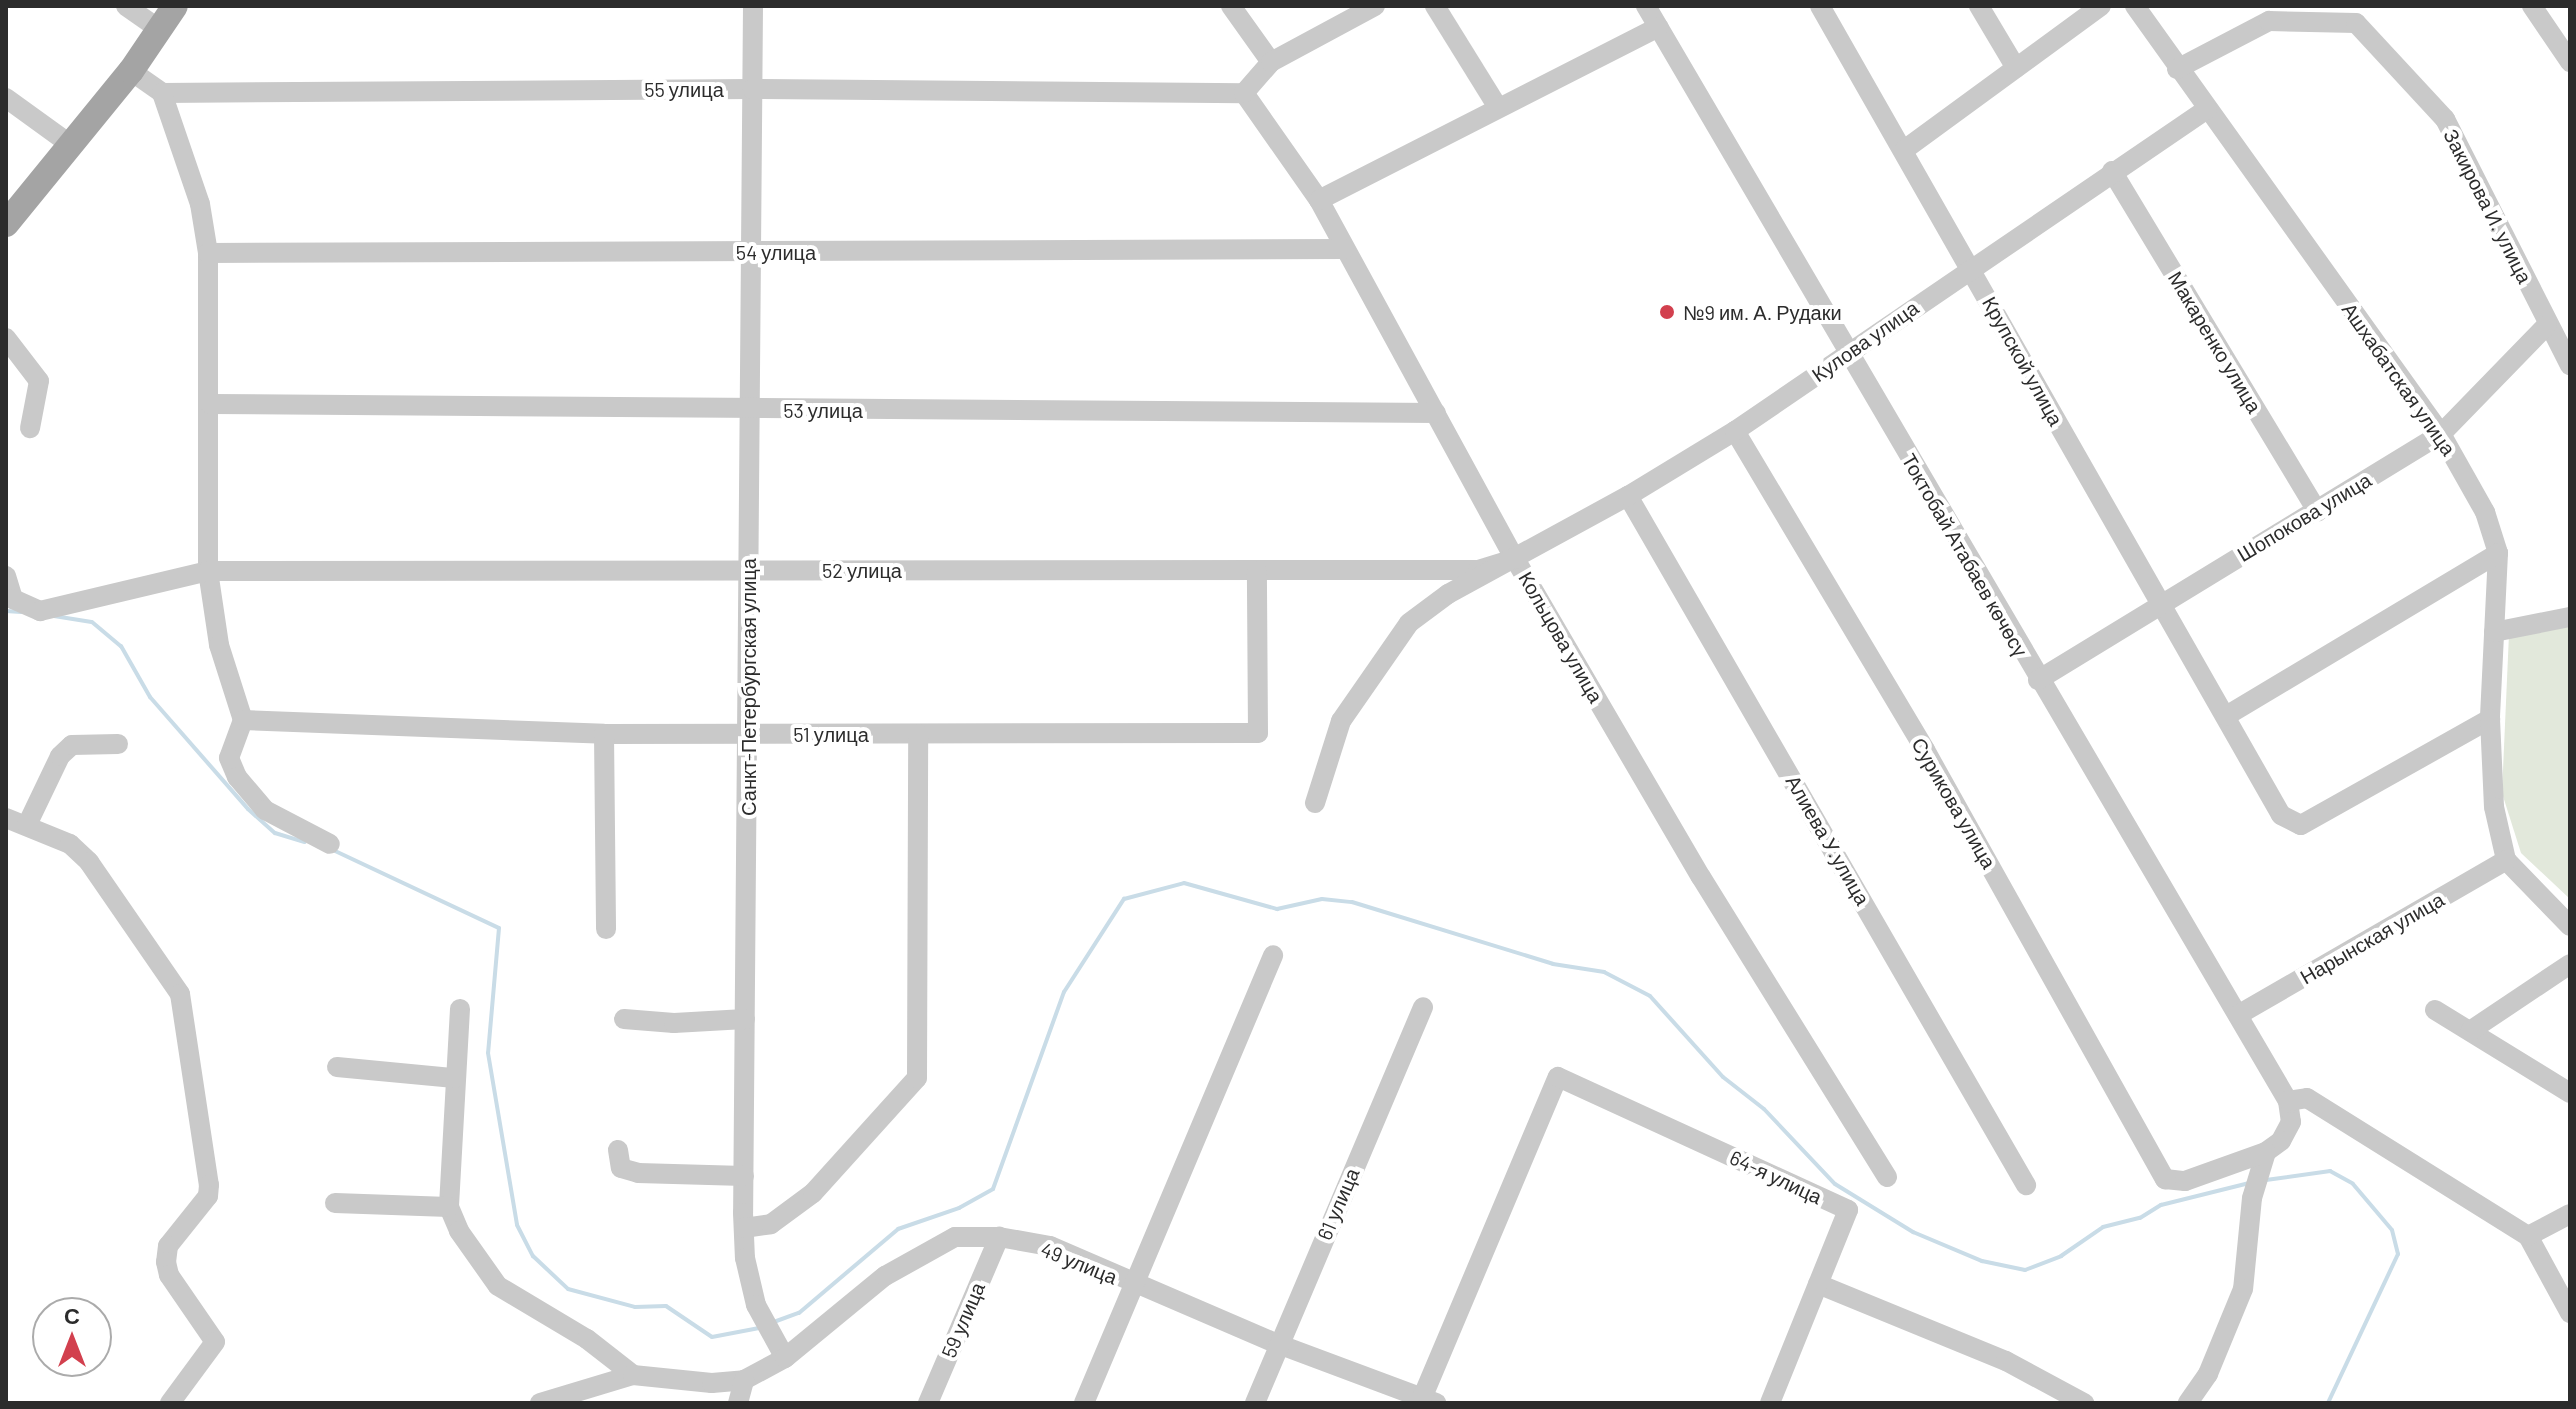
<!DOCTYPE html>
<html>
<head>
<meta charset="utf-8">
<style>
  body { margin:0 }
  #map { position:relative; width:2576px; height:1409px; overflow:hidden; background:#fff; font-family:Barlow,sans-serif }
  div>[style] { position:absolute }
  .green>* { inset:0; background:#e2e8db }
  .stream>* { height:4px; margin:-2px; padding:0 2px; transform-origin:2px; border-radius:2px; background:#c9dce7 }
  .minor>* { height:20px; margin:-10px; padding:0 10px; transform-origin:10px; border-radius:10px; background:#c9c9c9 }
  .major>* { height:26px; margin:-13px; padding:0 13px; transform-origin:13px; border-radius:13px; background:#a4a4a4 }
  .dots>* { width:22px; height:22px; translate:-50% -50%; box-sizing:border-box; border:4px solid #fff; border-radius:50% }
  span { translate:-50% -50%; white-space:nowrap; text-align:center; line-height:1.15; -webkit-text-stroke:8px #fff; paint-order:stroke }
  .street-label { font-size:20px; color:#2c2c2c }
  .poi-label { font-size:20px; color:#2c2c2c }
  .left { translate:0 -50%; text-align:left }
  .frame { position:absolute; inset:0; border:8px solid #2c2c2c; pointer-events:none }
  .north { position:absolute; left:32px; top:1297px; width:80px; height:80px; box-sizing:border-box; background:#fff; border:2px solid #ababab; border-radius:50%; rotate:0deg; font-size:22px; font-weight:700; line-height:32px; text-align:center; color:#2c2c2c }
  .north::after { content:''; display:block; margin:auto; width:28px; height:36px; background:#d2404e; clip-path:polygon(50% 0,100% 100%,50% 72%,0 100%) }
</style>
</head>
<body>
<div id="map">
  <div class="green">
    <i style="clip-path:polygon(2570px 619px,2570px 899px,2521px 853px,2502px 793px,2509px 634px)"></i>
  </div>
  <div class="stream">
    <i style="left:6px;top:611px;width:15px;rotate:4deg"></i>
    <i style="left:54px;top:616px;width:38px;rotate:9deg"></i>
    <i style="left:92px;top:622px;width:38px;rotate:40deg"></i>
    <i style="left:121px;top:646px;width:59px;rotate:60.4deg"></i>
    <i style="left:150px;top:697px;width:149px;rotate:48.8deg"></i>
    <i style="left:248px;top:809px;width:36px;rotate:42deg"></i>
    <i style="left:275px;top:833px;width:31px;rotate:17deg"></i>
    <i style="left:333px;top:850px;width:183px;rotate:25.2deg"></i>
    <i style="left:499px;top:928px;width:125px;rotate:95deg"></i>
    <i style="left:488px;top:1053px;width:174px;rotate:80.4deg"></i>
    <i style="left:517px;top:1225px;width:35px;rotate:63deg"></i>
    <i style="left:533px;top:1256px;width:48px;rotate:43.3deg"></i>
    <i style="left:568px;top:1289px;width:69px;rotate:15deg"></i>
    <i style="left:635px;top:1307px;width:31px;rotate:-2deg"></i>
    <i style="left:666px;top:1306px;width:55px;rotate:34deg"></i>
    <i style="left:712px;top:1337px;width:48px;rotate:-10.8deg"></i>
    <i style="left:2266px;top:1180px;width:65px;rotate:-8deg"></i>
    <i style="left:2330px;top:1171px;width:26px;rotate:29deg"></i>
    <i style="left:2353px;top:1184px;width:60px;rotate:49.7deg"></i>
    <i style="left:2392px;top:1230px;width:25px;rotate:76deg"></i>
    <i style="left:2398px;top:1254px;width:165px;rotate:115.2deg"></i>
    <i style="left:771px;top:1323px;width:30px;rotate:-20deg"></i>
    <i style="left:799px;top:1313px;width:130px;rotate:-40.3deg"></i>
    <i style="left:898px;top:1229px;width:65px;rotate:-19deg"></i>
    <i style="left:959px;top:1208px;width:39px;rotate:-29deg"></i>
    <i style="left:993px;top:1189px;width:209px;rotate:-70.2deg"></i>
    <i style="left:1064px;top:992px;width:111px;rotate:-57.2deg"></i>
    <i style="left:1124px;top:899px;width:62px;rotate:-14.9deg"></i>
    <i style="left:1184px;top:883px;width:97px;rotate:15.6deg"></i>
    <i style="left:1277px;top:909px;width:46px;rotate:-12.5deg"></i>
    <i style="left:1322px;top:899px;width:30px;rotate:6deg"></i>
    <i style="left:1352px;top:902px;width:210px;rotate:17.1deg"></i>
    <i style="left:1553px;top:964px;width:52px;rotate:8.9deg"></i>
    <i style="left:1604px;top:972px;width:52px;rotate:27.6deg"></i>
    <i style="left:1650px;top:996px;width:109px;rotate:48deg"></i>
    <i style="left:1723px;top:1077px;width:52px;rotate:38deg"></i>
    <i style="left:1764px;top:1109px;width:103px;rotate:46.6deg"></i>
    <i style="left:1835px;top:1184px;width:92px;rotate:31.6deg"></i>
    <i style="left:1913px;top:1232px;width:75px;rotate:22.8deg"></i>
    <i style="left:1982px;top:1261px;width:44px;rotate:11.8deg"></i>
    <i style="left:2025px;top:1270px;width:39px;rotate:-21deg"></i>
    <i style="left:2061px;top:1256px;width:51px;rotate:-34.6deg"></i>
    <i style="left:2103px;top:1227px;width:38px;rotate:-14deg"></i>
    <i style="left:2140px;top:1218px;width:25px;rotate:-32deg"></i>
    <i style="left:2161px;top:1205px;width:91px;rotate:-14deg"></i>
  </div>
  <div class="minor">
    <i style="left:126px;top:6px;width:38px;rotate:35deg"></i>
    <i style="left:753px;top:6px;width:1207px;rotate:90.47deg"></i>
    <i style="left:743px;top:1213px;width:45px;rotate:87.5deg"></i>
    <i style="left:745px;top:1258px;width:48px;rotate:76.8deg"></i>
    <i style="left:756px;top:1305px;width:60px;rotate:61.3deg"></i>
    <i style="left:1231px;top:6px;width:69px;rotate:54.5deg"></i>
    <i style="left:1435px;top:6px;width:118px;rotate:58.2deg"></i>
    <i style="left:1646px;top:6px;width:1269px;rotate:59.62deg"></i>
    <i style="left:2288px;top:1101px;width:21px;rotate:82deg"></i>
    <i style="left:2291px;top:1122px;width:21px;rotate:118deg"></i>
    <i style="left:2281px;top:1141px;width:19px;rotate:144deg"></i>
    <i style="left:2266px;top:1152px;width:48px;rotate:106.9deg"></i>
    <i style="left:2252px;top:1198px;width:91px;rotate:95.6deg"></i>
    <i style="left:2243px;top:1289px;width:92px;rotate:112.4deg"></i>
    <i style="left:2208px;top:1374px;width:35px;rotate:125deg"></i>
    <i style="left:1820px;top:6px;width:931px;rotate:60.32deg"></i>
    <i style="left:2281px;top:815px;width:22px;rotate:27deg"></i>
    <i style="left:2301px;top:825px;width:217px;rotate:-29.3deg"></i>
    <i style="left:1979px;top:6px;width:72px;rotate:59.2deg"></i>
    <i style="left:2135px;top:6px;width:526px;rotate:54.44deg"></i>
    <i style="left:2441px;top:434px;width:90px;rotate:60.6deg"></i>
    <i style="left:2485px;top:512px;width:43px;rotate:72.4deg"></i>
    <i style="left:2498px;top:553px;width:166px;rotate:92.8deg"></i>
    <i style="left:2490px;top:719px;width:88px;rotate:87.4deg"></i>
    <i style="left:2494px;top:807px;width:54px;rotate:77.2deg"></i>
    <i style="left:2506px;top:860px;width:92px;rotate:45.9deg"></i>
    <i style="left:2532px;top:6px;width:68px;rotate:55.8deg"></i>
    <i style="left:2177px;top:69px;width:104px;rotate:-27.6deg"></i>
    <i style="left:2269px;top:21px;width:87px;rotate:1.3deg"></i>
    <i style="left:2356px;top:23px;width:131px;rotate:47.2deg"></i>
    <i style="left:2445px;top:119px;width:276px;rotate:63.1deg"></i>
    <i style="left:131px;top:71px;width:38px;rotate:35deg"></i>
    <i style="left:162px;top:93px;width:590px;rotate:-0.39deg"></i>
    <i style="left:752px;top:89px;width:492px;rotate:0.5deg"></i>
    <i style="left:162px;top:93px;width:117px;rotate:71.1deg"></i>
    <i style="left:200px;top:204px;width:50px;rotate:80.7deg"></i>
    <i style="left:208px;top:253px;width:318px;rotate:90deg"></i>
    <i style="left:208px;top:571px;width:75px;rotate:81.5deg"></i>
    <i style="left:219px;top:645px;width:79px;rotate:72.3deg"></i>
    <i style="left:243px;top:720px;width:40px;rotate:110.2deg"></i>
    <i style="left:229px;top:758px;width:21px;rotate:67deg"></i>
    <i style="left:237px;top:777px;width:43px;rotate:49.7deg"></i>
    <i style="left:265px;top:810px;width:73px;rotate:27.6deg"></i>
    <i style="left:1244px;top:93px;width:131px;rotate:55deg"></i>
    <i style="left:1319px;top:200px;width:409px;rotate:61.4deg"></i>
    <i style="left:1515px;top:559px;width:368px;rotate:59.7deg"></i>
    <i style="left:1701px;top:877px;width:353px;rotate:58.2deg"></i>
    <i style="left:1244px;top:93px;width:41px;rotate:-48.9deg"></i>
    <i style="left:1271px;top:62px;width:118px;rotate:-28.3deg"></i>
    <i style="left:6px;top:98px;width:80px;rotate:35.9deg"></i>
    <i style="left:1904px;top:150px;width:244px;rotate:-36.2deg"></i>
    <i style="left:2112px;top:171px;width:398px;rotate:58.9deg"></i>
    <i style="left:1319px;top:200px;width:381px;rotate:-27deg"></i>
    <i style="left:208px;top:253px;width:1136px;rotate:-0.2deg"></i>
    <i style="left:6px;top:338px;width:54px;rotate:52.5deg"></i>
    <i style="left:39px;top:381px;width:48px;rotate:100.8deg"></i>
    <i style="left:210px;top:404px;width:1226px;rotate:0.42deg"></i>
    <i style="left:1735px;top:431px;width:371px;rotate:59.2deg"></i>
    <i style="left:1925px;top:750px;width:492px;rotate:60.8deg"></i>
    <i style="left:2165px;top:1179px;width:20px;rotate:6deg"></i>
    <i style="left:2185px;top:1181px;width:86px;rotate:-19.7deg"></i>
    <i style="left:1628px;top:496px;width:796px;rotate:59.99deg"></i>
    <i style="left:6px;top:576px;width:24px;rotate:73deg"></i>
    <i style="left:13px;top:599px;width:30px;rotate:24deg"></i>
    <i style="left:40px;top:611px;width:173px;rotate:-13.4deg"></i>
    <i style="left:208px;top:571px;width:1270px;rotate:-0.05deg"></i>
    <i style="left:1478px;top:570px;width:39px;rotate:-17deg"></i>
    <i style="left:2494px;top:632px;width:77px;rotate:-11.2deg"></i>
    <i style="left:2038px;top:680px;width:472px;rotate:-31.4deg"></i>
    <i style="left:2441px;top:434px;width:152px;rotate:-45.8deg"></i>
    <i style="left:2226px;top:716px;width:317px;rotate:-30.9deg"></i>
    <i style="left:243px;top:720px;width:361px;rotate:2.2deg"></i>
    <i style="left:604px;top:734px;width:654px;rotate:-0.09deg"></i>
    <i style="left:1258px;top:733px;width:162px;rotate:-90.4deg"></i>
    <i style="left:604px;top:734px;width:195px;rotate:89.4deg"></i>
    <i style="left:1315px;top:803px;width:86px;rotate:-72.4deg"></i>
    <i style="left:1341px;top:721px;width:119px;rotate:-55.2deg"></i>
    <i style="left:1409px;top:623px;width:49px;rotate:-36.6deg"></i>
    <i style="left:1448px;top:594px;width:205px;rotate:-28.6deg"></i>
    <i style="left:1628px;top:496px;width:125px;rotate:-31.3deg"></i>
    <i style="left:1735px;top:431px;width:571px;rotate:-34.3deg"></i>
    <i style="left:6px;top:818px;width:69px;rotate:22.1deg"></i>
    <i style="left:70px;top:844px;width:26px;rotate:43deg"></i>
    <i style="left:89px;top:862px;width:160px;rotate:55.4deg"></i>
    <i style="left:180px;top:994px;width:193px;rotate:81.4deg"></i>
    <i style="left:209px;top:1185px;width:11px;rotate:95deg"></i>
    <i style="left:208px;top:1196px;width:64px;rotate:128.7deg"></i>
    <i style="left:168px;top:1246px;width:16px;rotate:97deg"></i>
    <i style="left:166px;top:1262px;width:13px;rotate:77deg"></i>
    <i style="left:169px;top:1275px;width:81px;rotate:55.5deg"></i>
    <i style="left:215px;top:1342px;width:76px;rotate:126.4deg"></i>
    <i style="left:27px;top:825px;width:76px;rotate:-64.4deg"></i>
    <i style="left:60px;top:756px;width:16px;rotate:-43deg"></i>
    <i style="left:72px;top:745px;width:46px;rotate:-1.2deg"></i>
    <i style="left:460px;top:1009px;width:198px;rotate:93.2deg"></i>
    <i style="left:449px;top:1207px;width:26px;rotate:67deg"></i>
    <i style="left:459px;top:1231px;width:67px;rotate:54.7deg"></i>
    <i style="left:498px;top:1286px;width:104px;rotate:30.8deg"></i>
    <i style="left:587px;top:1339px;width:58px;rotate:38deg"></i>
    <i style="left:2435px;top:1010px;width:158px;rotate:31.6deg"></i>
    <i style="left:2238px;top:1015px;width:310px;rotate:-30deg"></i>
    <i style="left:624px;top:1019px;width:50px;rotate:4.6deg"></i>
    <i style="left:674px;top:1023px;width:71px;rotate:-3.2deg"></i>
    <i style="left:2470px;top:1031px;width:120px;rotate:-33.8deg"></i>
    <i style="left:337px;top:1067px;width:118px;rotate:5.4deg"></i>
    <i style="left:2288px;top:1101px;width:19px;rotate:-9deg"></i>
    <i style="left:2307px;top:1098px;width:261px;rotate:32deg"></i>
    <i style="left:2528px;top:1236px;width:88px;rotate:61.4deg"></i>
    <i style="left:618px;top:1150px;width:18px;rotate:81deg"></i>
    <i style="left:621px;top:1168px;width:18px;rotate:16deg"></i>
    <i style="left:638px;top:1173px;width:106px;rotate:1.6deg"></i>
    <i style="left:335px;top:1203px;width:114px;rotate:2deg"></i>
    <i style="left:744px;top:1228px;width:27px;rotate:-8deg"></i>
    <i style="left:771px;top:1224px;width:52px;rotate:-36.4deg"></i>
    <i style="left:813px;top:1193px;width:155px;rotate:-47.9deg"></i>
    <i style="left:917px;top:1078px;width:344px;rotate:-89.8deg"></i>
    <i style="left:2528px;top:1236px;width:47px;rotate:-27.6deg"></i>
    <i style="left:1818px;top:1284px;width:203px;rotate:22.3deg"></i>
    <i style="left:2006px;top:1361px;width:89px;rotate:28.3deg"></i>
    <i style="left:540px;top:1403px;width:97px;rotate:-16.8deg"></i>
    <i style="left:633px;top:1375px;width:79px;rotate:5.8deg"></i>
    <i style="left:712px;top:1383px;width:32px;rotate:-5deg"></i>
    <i style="left:744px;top:1380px;width:47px;rotate:-28.2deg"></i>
    <i style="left:785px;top:1358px;width:129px;rotate:-39.4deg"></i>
    <i style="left:885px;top:1276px;width:80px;rotate:-29.1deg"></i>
    <i style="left:955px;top:1237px;width:44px"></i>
    <i style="left:999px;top:1237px;width:52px;rotate:10deg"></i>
    <i style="left:1050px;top:1246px;width:248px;rotate:23.3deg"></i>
    <i style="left:1278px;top:1344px;width:169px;rotate:20.5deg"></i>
    <i style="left:738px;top:1403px;width:24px;rotate:-75deg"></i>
    <i style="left:928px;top:1403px;width:181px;rotate:-66.8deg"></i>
    <i style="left:1084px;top:1403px;width:486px;rotate:-67.1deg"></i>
    <i style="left:1255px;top:1403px;width:430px;rotate:-67deg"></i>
    <i style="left:1420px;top:1403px;width:354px;rotate:-67.1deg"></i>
    <i style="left:1558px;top:1077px;width:319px;rotate:24.6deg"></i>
    <i style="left:1848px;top:1210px;width:208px;rotate:112deg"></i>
  </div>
  <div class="major">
    <i style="left:6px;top:224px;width:198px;rotate:-50.8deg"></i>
    <i style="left:131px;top:71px;width:78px;rotate:-55.9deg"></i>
  </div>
  <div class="dots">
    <i style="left:1667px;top:312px;background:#d2404e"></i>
  </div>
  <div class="street-label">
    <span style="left:684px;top:89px">55 улица</span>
    <span style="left:2488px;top:206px;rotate:63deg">Закирова И. улица</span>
    <span style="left:776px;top:252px">54 улица</span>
    <span style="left:1865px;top:341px;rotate:-35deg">Кулова улица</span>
    <span style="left:2215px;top:342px;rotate:59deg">Макаренко улица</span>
    <span style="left:2023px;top:361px;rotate:61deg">Крупской улица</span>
    <span style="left:2399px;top:379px;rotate:55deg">Ашхабатская улица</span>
    <span style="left:823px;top:410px">53 улица</span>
    <span style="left:2304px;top:517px;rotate:-31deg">Шопокова улица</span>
    <span style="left:1965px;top:555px;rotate:60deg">Токтобай Атабаев көчөсү</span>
    <span style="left:862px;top:570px">52 улица</span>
    <span style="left:1561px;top:637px;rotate:60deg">Кольцова улица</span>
    <span style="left:748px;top:687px;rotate:-90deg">Санкт-Петербургская улица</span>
    <span style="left:831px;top:734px">51 улица</span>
    <span style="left:1954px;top:803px;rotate:60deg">Сурикова улица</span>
    <span style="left:1828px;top:840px;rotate:60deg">Алиева У.улица</span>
    <span style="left:2372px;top:938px;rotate:-30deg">Нарынская улица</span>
    <span style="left:1776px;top:1177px;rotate:25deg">64-я улица</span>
    <span style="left:1338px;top:1204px;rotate:-67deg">61 улица</span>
    <span style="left:1079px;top:1263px;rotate:22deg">49 улица</span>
    <span style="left:963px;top:1320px;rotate:-67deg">59 улица</span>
  </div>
  <div class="poi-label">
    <span class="left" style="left:1683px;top:312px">№9 им. А. Рудаки</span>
  </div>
  <div class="frame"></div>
  <div class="north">С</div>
</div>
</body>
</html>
